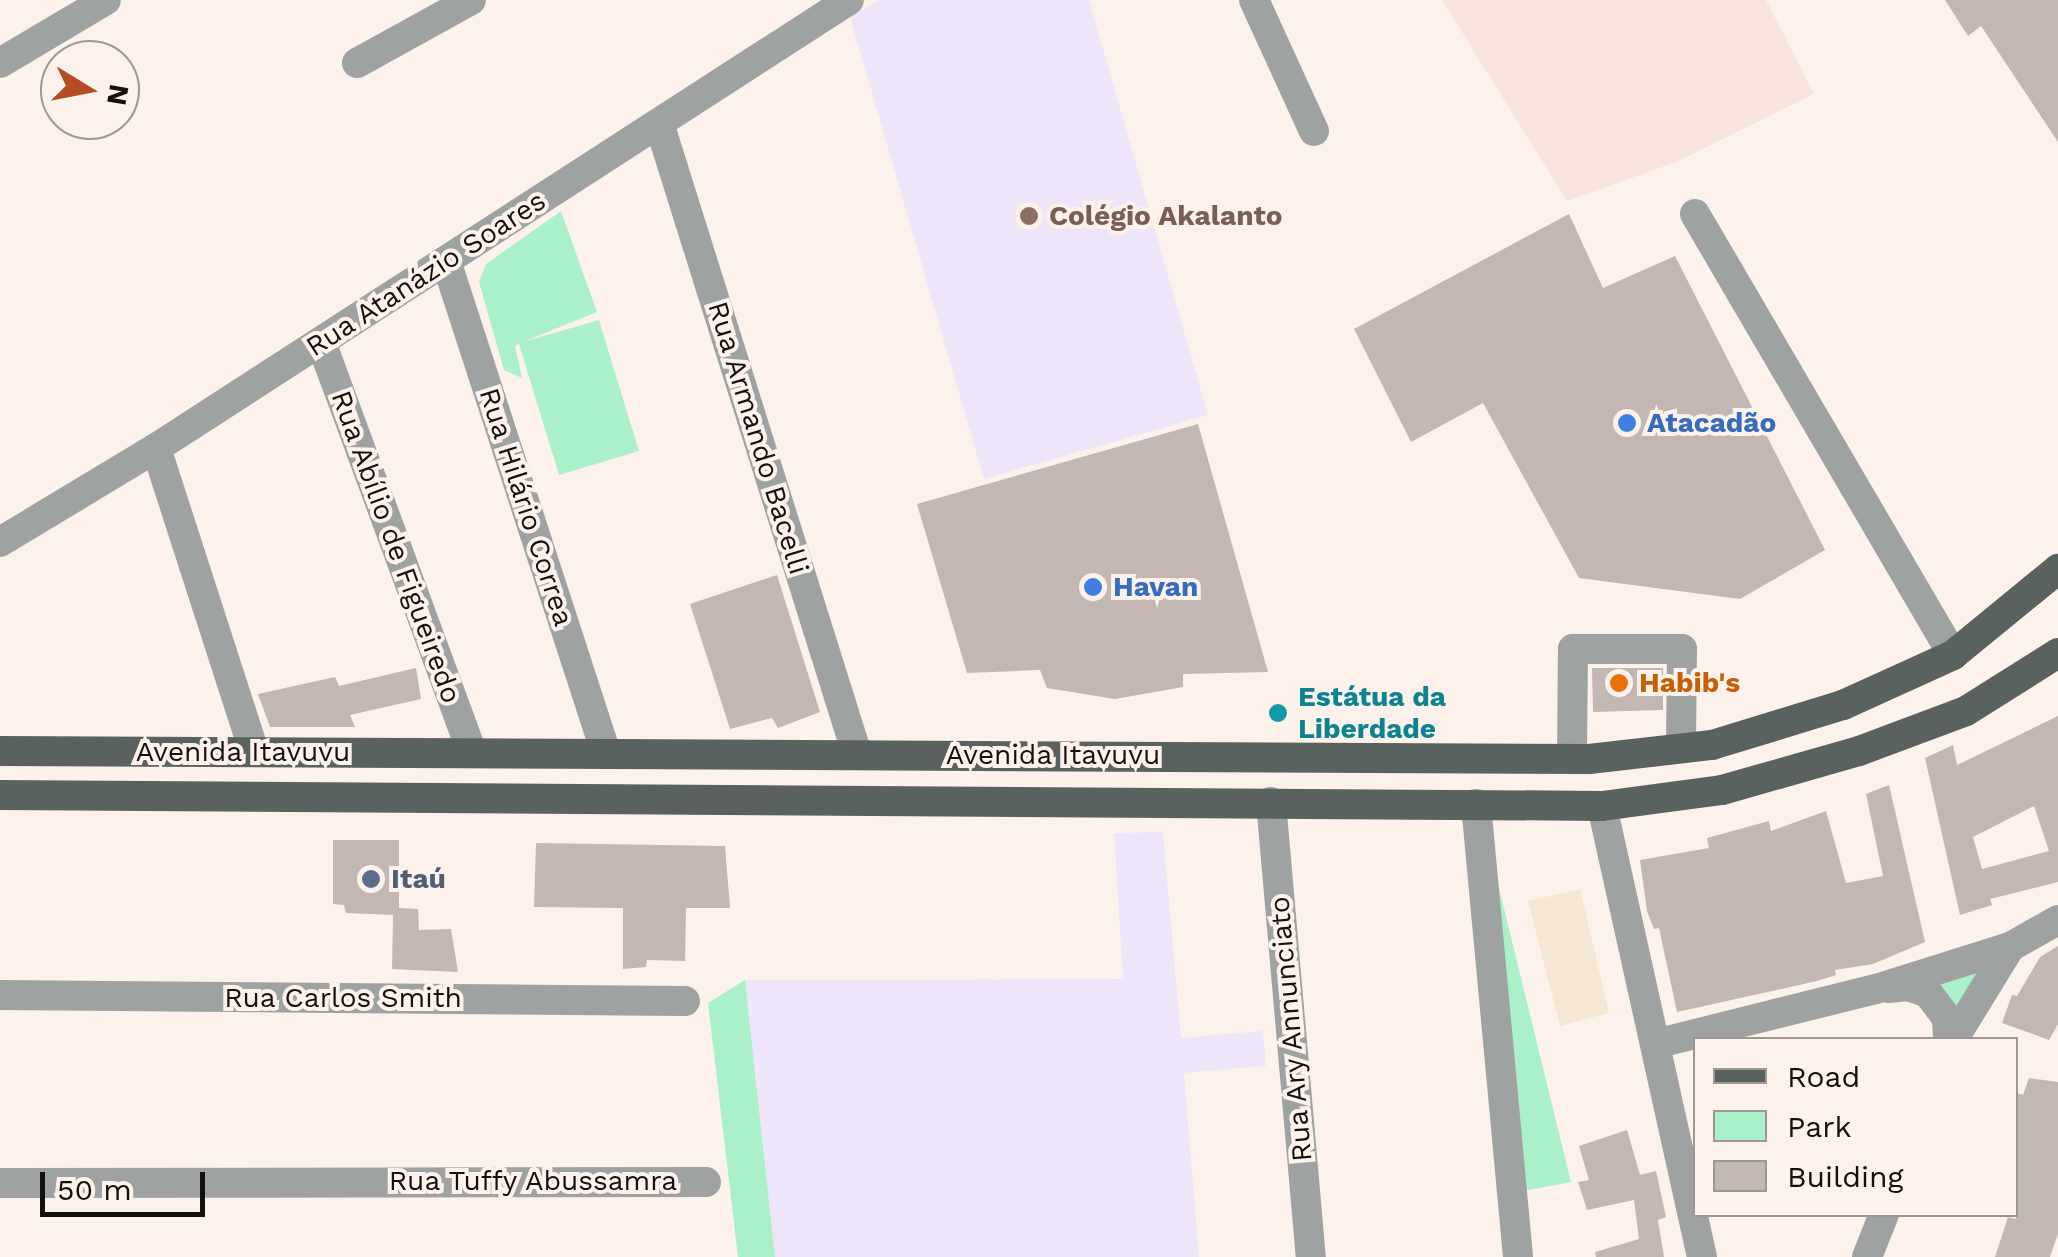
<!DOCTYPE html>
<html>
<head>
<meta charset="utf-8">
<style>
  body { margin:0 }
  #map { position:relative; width:2058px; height:1257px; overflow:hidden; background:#fdf1ec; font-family:"Work Sans",sans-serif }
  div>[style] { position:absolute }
  .commercial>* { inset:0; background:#f6e7d4 }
  .built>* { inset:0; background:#f8e4dc }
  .education>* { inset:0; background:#efe5fa }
  .green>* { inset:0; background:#aaf1ca }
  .building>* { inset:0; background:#c3b7b3 }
  .minor>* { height:30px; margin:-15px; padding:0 15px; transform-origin:15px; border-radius:15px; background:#9ea3a2 }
  .major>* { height:30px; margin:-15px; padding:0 15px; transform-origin:15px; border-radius:15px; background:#59625f }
  .dots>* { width:28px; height:28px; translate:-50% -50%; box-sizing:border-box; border:5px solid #fdf1ec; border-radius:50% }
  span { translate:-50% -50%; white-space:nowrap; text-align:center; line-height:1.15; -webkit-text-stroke:8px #fdf1ec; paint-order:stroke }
  .education-label { font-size:28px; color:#785e54; font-weight:700 }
  .left { translate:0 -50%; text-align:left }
  .street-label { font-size:28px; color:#14100e }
  .shop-label { font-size:28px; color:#366cbe; font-weight:700 }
  .food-label { font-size:28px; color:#c56008; font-weight:700 }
  .culture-label { font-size:28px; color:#0d838f; font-weight:700 }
  .service-label { font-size:28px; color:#4e5e75; font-weight:700 }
  .legend { position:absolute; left:1693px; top:1037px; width:325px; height:180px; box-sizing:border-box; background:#fdf1ec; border:2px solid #a09793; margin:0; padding:12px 18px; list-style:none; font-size:30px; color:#14100e }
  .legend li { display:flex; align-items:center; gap:20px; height:50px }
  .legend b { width:50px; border:2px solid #a09793 }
  .north { position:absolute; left:40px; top:40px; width:100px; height:100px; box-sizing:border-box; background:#fdf1ec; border:2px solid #a09793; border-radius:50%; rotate:100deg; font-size:28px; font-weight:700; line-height:40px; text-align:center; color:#14100e }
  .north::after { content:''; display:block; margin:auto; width:35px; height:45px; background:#b44d23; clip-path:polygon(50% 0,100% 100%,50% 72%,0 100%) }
  .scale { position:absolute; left:40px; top:1172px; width:165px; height:45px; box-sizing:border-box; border:5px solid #14100e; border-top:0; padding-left:12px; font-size:30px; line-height:35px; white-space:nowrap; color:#14100e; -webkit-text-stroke:8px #fdf1ec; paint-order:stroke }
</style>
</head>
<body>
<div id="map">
  <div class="commercial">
    <i style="clip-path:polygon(1580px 889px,1609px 1013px,1560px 1026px,1528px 901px)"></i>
  </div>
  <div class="built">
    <i style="clip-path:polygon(1442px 0,1766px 0,1814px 94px,1679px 161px,1567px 201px)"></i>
  </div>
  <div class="education">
    <i style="clip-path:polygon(879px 0,1089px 0,1208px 415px,984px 479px,850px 17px)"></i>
    <i style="clip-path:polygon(1163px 832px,1181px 1038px,1263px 1031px,1266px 1066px,1184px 1073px,1199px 1257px,775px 1257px,745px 980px,1123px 979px,1114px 833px)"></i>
  </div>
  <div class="green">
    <i style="clip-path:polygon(561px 211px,597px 312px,523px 342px,599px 320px,639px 451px,559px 475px,519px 344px,515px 346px,522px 378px,504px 370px,479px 282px,486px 264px)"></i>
    <i style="clip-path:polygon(1486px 835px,1571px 1182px,1519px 1192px)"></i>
    <i style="clip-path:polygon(1992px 964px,1959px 1009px,1927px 982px)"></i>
    <i style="clip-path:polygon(745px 980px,775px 1257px,738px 1257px,708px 1003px)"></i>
  </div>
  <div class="building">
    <i style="clip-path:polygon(1945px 0,2058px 0,2058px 142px,1981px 26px,1968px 36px)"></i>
    <i style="clip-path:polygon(1569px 214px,1603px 288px,1675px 256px,1825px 550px,1740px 599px,1579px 578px,1483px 403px,1411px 442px,1354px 329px)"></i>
    <i style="clip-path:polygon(1198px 424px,1268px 672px,1183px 674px,1183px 687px,1115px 699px,1047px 688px,1040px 670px,967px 673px,917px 504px)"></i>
    <i style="clip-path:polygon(777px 575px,820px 712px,778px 728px,772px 718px,730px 729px,690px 604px)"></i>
    <i style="clip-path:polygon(416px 668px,421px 699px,350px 715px,355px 727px,270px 727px,258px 694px,335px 677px,339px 686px)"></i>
    <i style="clip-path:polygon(1592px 668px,1663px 668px,1663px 710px,1593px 712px)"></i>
    <i style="clip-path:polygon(evenodd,2058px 716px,2058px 882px,1990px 899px,1992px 905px,1960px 915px,1925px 758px,1953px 745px,1957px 765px,2058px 716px,2034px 806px,2049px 851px,1982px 869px,1973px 837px,2034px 806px)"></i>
    <i style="clip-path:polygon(1889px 785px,1925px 942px,1873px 964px,1835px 970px,1836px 975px,1817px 981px,1677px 1012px,1659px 928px,1654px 929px,1647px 911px,1640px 860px,1709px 848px,1707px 838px,1769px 821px,1771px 831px,1826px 811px,1846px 883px,1883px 876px,1866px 794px)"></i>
    <i style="clip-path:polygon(333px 840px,399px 840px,399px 908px,418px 909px,419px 930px,451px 929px,458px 972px,392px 969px,393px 915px,346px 913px,344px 905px,333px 904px)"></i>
    <i style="clip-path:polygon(536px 843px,725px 846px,730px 908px,686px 908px,685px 961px,647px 960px,646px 967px,623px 969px,623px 908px,534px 907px)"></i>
    <i style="clip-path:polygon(2058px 946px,2058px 1024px,2049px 1040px,2002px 1023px,2012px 995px,2017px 996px,2040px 957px)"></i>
    <i style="clip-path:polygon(2029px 1078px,2058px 1082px,2058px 1234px,2050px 1257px,1995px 1257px,2008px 1217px,2016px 1219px,2016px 1093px,2023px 1095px)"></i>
    <i style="clip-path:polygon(1627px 1130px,1640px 1175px,1656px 1171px,1666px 1217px,1658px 1220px,1664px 1257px,1596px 1257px,1595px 1252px,1639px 1239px,1634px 1200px,1587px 1210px,1578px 1182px,1589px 1180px,1579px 1146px)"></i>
  </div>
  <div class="minor">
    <i style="left:1254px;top:0;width:144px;rotate:65.4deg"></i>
    <i style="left:0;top:63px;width:123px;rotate:-30.7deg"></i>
    <i style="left:357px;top:63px;width:130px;rotate:-28.9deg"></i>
    <i style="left:659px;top:123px;width:661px;rotate:72.58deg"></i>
    <i style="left:1695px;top:214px;width:511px;rotate:59.67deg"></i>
    <i style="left:446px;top:261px;width:517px;rotate:71.99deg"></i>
    <i style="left:321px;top:342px;width:438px;rotate:69.8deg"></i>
    <i style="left:156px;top:448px;width:319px;rotate:72.1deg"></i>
    <i style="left:0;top:542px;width:182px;rotate:-31.1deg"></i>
    <i style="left:156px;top:448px;width:825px;rotate:-32.88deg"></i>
    <i style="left:1572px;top:759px;width:110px;rotate:-89.5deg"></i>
    <i style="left:1573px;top:649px;width:109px"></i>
    <i style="left:1682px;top:649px;width:99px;rotate:90.6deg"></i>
    <i style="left:1271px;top:802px;width:457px;rotate:85deg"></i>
    <i style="left:1476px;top:804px;width:455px;rotate:84.7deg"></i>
    <i style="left:1602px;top:806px;width:462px;rotate:77.5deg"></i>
    <i style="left:1889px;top:988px;width:19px;rotate:-6deg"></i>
    <i style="left:1908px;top:986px;width:21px;rotate:19deg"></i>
    <i style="left:1928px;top:993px;width:31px;rotate:53deg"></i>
    <i style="left:1947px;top:1018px;width:22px;rotate:87deg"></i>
    <i style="left:0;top:995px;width:685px;rotate:0.5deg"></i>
    <i style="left:1953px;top:1040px;width:109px;rotate:-58.5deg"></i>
    <i style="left:1655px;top:1044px;width:228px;rotate:-14deg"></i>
    <i style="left:1876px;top:989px;width:140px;rotate:-17.4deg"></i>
    <i style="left:2010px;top:947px;width:55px;rotate:-29.4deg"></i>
    <i style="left:0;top:1183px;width:706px;rotate:-0.08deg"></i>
    <i style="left:1867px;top:1257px;width:46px;rotate:-68.4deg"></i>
  </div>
  <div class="major">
    <i style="left:0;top:751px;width:1589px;rotate:0.29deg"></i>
    <i style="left:1589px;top:759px;width:124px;rotate:-6.5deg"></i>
    <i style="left:1712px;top:745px;width:137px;rotate:-17deg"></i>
    <i style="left:1843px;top:705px;width:121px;rotate:-24.4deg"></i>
    <i style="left:1953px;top:655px;width:136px;rotate:-39.3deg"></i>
    <i style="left:0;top:795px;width:1602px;rotate:0.39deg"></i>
    <i style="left:1602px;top:806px;width:121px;rotate:-7.6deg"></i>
    <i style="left:1722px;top:790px;width:142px;rotate:-15.9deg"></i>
    <i style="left:1859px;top:751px;width:114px;rotate:-20.5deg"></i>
    <i style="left:1966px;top:711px;width:109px;rotate:-32.2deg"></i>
  </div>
  <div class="dots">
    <i style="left:1029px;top:216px;background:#8d6e63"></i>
    <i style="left:1627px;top:423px;background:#3f7fe0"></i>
    <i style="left:1093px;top:587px;background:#3f7fe0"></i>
    <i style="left:1619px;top:683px;background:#e8710a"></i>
    <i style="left:1278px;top:713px;background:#0f9aa8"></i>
    <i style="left:371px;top:879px;background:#5c6f8a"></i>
  </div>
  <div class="education-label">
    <span class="left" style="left:1049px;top:216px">Colégio Akalanto</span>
  </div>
  <div class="street-label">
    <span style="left:426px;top:274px;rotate:-33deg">Rua Atanázio Soares</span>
    <span style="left:758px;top:438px;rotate:73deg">Rua Armando Bacelli</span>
    <span style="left:526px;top:507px;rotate:72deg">Rua Hilário Correa</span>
    <span style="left:396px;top:547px;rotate:70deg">Rua Abílio de Figueiredo</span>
    <span style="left:243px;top:752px">Avenida Itavuvu</span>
    <span style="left:1053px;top:755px">Avenida Itavuvu</span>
    <span style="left:343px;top:998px">Rua Carlos Smith</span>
    <span style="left:1291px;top:1029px;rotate:-95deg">Rua Ary Annunciato</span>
    <span style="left:533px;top:1181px">Rua Tuffy Abussamra</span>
  </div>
  <div class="shop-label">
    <span class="left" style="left:1647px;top:423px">Atacadão</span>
    <span class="left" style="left:1113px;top:587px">Havan</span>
  </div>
  <div class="food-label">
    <span class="left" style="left:1639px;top:683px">Habib's</span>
  </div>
  <div class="culture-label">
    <span class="left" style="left:1298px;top:713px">Estátua da<br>Liberdade</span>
  </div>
  <div class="service-label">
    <span class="left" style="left:391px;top:879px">Itaú</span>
  </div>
  <ul class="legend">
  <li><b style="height:12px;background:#59625f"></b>Road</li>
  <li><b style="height:28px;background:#aaf1ca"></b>Park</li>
  <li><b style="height:28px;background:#c3b7b3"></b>Building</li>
  </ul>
  <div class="north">N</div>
  <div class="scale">50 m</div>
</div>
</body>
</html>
